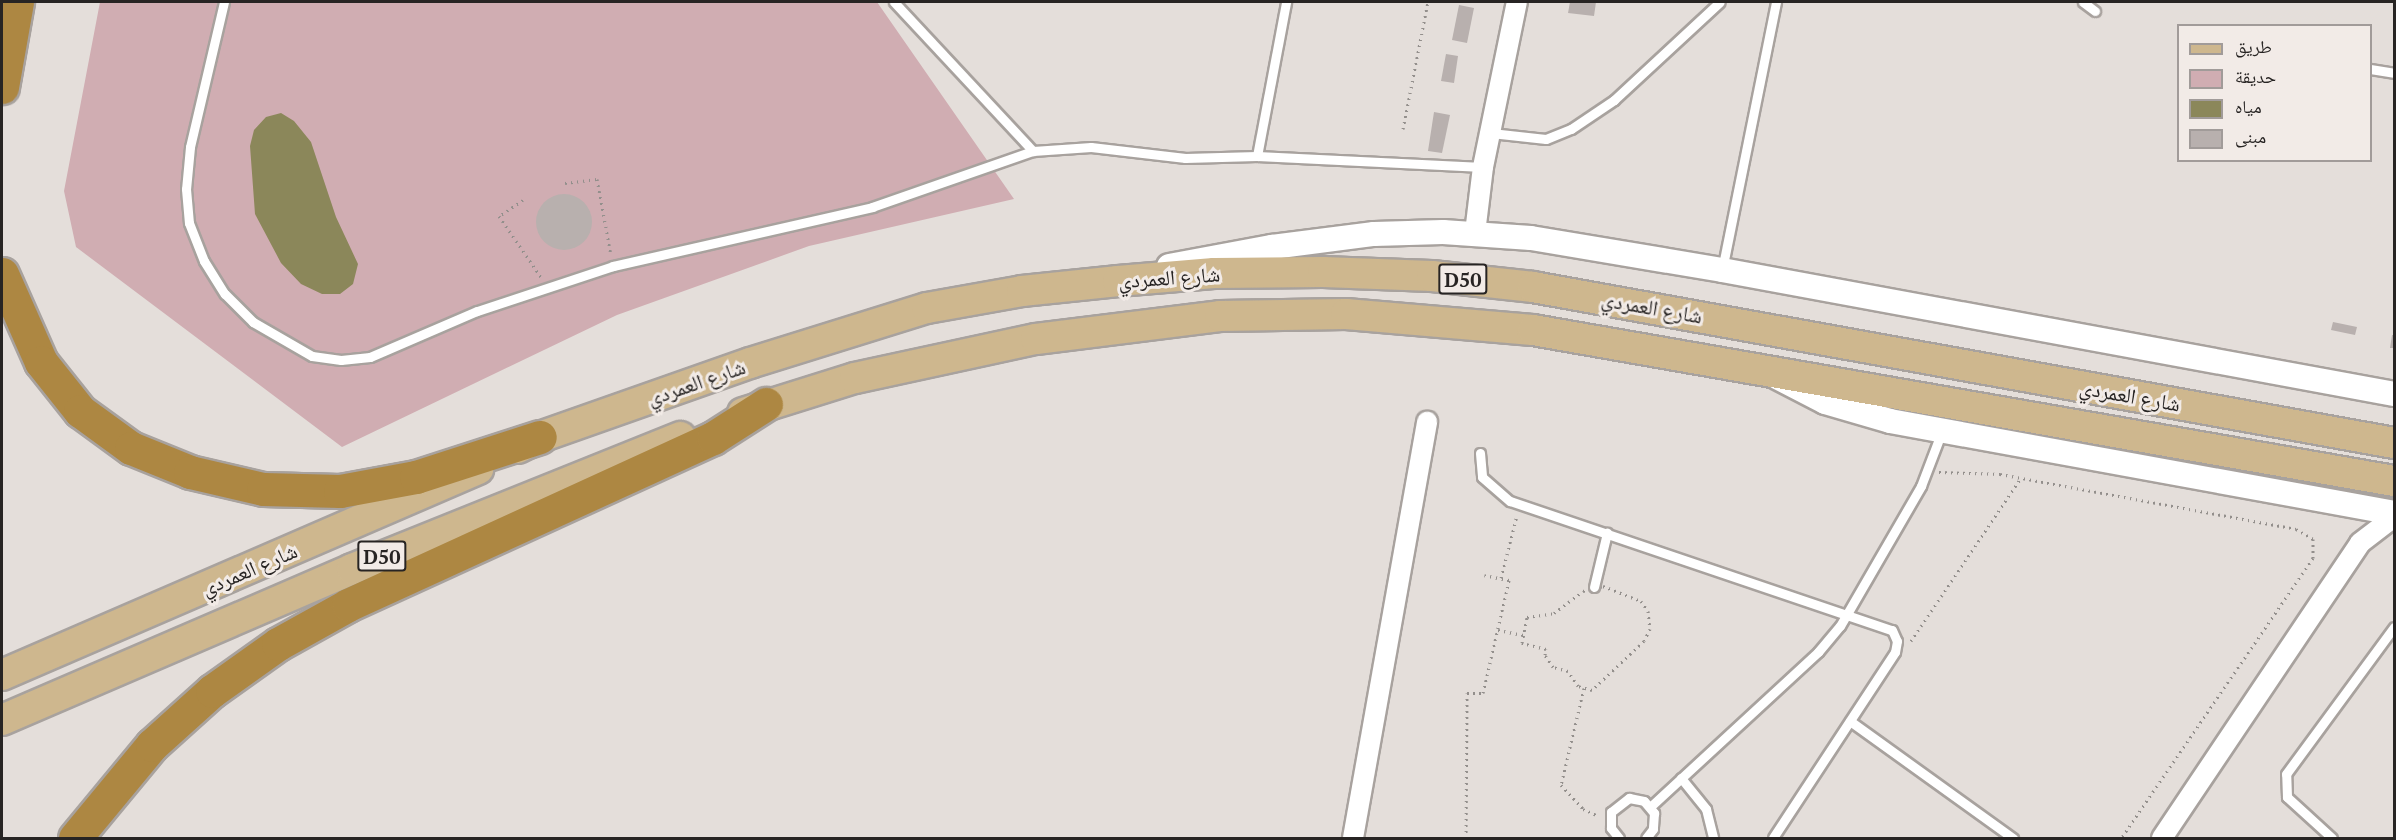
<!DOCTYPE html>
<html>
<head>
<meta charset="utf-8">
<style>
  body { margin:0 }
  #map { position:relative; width:2396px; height:840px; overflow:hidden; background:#e4deda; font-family:"PT Serif","Noto Naskh Arabic",serif }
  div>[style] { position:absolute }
  .green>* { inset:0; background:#d0adb2 }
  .water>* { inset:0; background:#8b875a }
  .building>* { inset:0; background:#b8b0ae }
  .round { border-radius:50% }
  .path>* { height:3px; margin-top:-1.5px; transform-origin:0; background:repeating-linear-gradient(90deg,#938f8c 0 1.5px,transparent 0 6px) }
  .roads { filter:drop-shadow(2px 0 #a8a29e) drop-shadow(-2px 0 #a8a29e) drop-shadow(0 2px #a8a29e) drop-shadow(0 -2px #a8a29e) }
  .service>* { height:9px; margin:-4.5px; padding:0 4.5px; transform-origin:4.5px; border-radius:4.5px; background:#fff }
  .minor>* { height:20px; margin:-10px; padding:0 10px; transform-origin:10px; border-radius:10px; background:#fff }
  .tertiary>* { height:24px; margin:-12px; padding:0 12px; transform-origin:12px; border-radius:12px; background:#fff }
  .primary>* { height:30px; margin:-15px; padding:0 15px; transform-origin:15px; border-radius:15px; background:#ceb78e }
  .motorway>* { height:33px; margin:-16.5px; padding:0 16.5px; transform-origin:16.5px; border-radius:16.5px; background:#ad8742 }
  span { translate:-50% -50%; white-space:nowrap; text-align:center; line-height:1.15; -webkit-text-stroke:6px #f2ebe7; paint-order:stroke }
  .shield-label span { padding:2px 4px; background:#f2ebe7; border:2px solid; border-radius:4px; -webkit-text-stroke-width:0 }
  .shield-label { font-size:20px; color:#272423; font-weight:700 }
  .street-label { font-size:21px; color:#272423 }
  .frame { position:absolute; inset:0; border:3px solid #272423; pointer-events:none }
  .legend { position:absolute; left:2177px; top:24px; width:195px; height:138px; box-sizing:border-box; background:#f2ebe7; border:2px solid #a19b99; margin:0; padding:8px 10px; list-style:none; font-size:18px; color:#272423 }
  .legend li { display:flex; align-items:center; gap:12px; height:30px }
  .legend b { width:30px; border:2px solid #a19b99 }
</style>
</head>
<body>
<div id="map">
  <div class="green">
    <i style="clip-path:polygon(100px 2px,877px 2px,1014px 199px,809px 246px,617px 315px,342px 447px,76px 247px,64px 191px)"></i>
  </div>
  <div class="water">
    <i style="clip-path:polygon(281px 113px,294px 121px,311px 142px,336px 217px,358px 264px,353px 284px,340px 294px,322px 294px,301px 284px,281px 263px,255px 214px,250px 146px,254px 130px,266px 117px)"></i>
  </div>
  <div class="building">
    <i style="clip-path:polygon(1570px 2px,1596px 2px,1594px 16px,1568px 13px)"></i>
    <i style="clip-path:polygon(1459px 5px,1474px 8px,1467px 43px,1452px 40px)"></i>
    <i style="clip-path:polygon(1446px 54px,1458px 56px,1454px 83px,1441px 81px)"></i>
    <i style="clip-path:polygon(1434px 112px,1450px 115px,1442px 153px,1428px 151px)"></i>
    <i class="round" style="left:536px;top:194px;width:56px;height:56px"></i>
    <i style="clip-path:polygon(2333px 322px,2357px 327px,2355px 335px,2331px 330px)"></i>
    <i style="clip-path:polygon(2392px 335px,2394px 335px,2394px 348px,2390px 348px)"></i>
  </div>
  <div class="path">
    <i style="left:1403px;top:129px;width:129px;rotate:-78.9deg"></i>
    <i style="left:565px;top:183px;width:32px;rotate:-7deg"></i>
    <i style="left:597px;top:179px;width:77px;rotate:79.6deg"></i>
    <i style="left:523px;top:200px;width:29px;rotate:146deg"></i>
    <i style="left:499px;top:216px;width:74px;rotate:55.5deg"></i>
    <i style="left:1939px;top:472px;width:61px;rotate:1.9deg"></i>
    <i style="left:2000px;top:474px;width:301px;rotate:10.5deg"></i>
    <i style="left:2296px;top:529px;width:20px;rotate:30deg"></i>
    <i style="left:2313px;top:539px;width:19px;rotate:90deg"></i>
    <i style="left:2313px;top:558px;width:340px;rotate:124.4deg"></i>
    <i style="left:1501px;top:578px;width:65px;rotate:-75.7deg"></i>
    <i style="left:1603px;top:586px;width:41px;rotate:21.5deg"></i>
    <i style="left:1641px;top:601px;width:12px;rotate:55deg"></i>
    <i style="left:1648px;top:611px;width:18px;rotate:84deg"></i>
    <i style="left:1650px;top:629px;width:13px;rotate:117deg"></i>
    <i style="left:1644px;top:641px;width:71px;rotate:136.7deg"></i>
    <i style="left:1592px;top:690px;width:15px;rotate:-164deg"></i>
    <i style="left:1578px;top:686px;width:18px;rotate:-124deg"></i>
    <i style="left:1568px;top:671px;width:16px;rotate:-165deg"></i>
    <i style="left:1553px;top:667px;width:14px;rotate:-124deg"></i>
    <i style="left:1545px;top:655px;width:6px;rotate:-81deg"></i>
    <i style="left:1546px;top:649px;width:25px;rotate:-166deg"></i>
    <i style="left:1522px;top:643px;width:26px;rotate:-79deg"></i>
    <i style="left:1527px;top:617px;width:27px;rotate:-8deg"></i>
    <i style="left:1554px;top:613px;width:36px;rotate:-37deg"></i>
    <i style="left:1583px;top:591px;width:21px;rotate:-14deg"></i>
    <i style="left:1498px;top:630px;width:26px;rotate:11deg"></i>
    <i style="left:1911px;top:641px;width:197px;rotate:-56deg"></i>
    <i style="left:1584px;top:688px;width:100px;rotate:103.3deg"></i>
    <i style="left:1561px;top:785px;width:33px;rotate:47deg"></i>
    <i style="left:1583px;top:809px;width:17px;rotate:24deg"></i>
    <i style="left:1466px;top:838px;width:145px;rotate:-89.6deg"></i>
    <i style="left:1467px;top:693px;width:16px"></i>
    <i style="left:1483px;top:693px;width:116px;rotate:-77deg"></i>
    <i style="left:1509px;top:580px;width:25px;rotate:-169deg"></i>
  </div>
  <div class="roads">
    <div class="service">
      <i style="left:224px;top:2px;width:149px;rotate:103.2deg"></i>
      <i style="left:190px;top:147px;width:42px;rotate:95.4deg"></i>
      <i style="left:186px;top:189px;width:34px;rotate:85deg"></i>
      <i style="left:189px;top:223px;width:41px;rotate:68.5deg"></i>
      <i style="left:204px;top:261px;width:39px;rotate:58deg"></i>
      <i style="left:225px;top:294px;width:40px;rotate:45deg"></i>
      <i style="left:253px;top:322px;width:68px;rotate:30deg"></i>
      <i style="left:312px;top:356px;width:29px;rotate:8deg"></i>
      <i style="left:341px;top:360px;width:29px;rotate:-6deg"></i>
      <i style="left:370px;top:357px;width:116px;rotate:-23.3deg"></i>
      <i style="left:477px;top:311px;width:143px;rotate:-18.3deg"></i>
      <i style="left:613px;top:266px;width:266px;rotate:-12.8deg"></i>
      <i style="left:872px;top:207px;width:170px;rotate:-19.2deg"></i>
      <i style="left:1033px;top:151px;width:58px;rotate:-3.9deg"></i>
      <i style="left:1091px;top:147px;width:95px;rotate:6.7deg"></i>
      <i style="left:1185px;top:158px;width:72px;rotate:-1.6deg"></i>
      <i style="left:1257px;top:156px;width:226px;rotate:2.8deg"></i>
      <i style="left:894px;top:2px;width:204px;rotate:47deg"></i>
      <i style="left:2083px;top:2px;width:15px;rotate:37deg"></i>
      <i style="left:2370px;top:69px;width:24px;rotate:9deg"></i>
      <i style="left:1491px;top:133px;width:55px;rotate:6.2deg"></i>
      <i style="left:1546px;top:139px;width:27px;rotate:-22deg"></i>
      <i style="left:1571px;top:129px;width:52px;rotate:-34deg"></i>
      <i style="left:1614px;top:100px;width:144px;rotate:-42.8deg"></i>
      <i style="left:1257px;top:156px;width:157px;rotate:-79.3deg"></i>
      <i style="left:1722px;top:270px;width:273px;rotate:-78.6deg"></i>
      <i style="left:1480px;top:453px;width:24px;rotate:85deg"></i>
      <i style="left:1482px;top:477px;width:37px;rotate:41deg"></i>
      <i style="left:1510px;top:501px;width:403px;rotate:18.7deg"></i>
      <i style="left:1892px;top:630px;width:12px;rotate:66deg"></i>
      <i style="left:1897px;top:641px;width:11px;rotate:100deg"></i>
      <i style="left:1895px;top:652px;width:222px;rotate:123.3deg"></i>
      <i style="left:1594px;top:587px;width:56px;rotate:-76.5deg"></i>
      <i style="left:1850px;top:721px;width:201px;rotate:35.7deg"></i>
      <i style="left:1681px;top:778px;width:40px;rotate:51deg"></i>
      <i style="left:1706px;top:809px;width:30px;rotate:76deg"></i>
      <i style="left:1650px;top:807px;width:229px;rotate:-42.7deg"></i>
      <i style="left:1818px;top:652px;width:34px;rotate:-50deg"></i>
      <i style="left:1840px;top:626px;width:162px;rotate:-59.9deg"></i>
      <i style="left:1921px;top:486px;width:59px;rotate:-69.1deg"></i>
      <i style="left:1619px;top:838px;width:13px;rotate:-129deg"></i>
      <i style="left:1611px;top:828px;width:16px;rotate:-90deg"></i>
      <i style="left:1611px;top:812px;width:23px;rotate:-38deg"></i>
      <i style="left:1629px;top:798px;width:15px;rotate:11deg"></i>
      <i style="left:1644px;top:801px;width:16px;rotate:50deg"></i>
      <i style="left:1654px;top:813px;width:16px;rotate:94deg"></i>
      <i style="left:1653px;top:829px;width:11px;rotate:128deg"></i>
      <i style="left:2332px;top:838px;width:61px;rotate:-137.7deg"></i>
      <i style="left:2287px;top:797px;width:23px;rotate:-92deg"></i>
      <i style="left:2286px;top:774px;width:182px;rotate:-53.7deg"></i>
    </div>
    <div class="minor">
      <i style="left:1475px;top:233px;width:66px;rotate:-83.1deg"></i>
      <i style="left:1483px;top:167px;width:168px;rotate:-78.4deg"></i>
      <i style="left:1353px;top:838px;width:423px;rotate:-79.9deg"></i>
      <i style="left:2162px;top:838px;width:355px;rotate:-56.1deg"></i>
      <i style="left:2360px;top:543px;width:43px;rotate:-37.4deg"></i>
    </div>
    <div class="tertiary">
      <i style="left:1169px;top:266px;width:105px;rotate:-10.5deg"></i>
      <i style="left:1272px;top:247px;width:103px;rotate:-7.3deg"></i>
      <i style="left:1374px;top:234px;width:69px;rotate:-1.7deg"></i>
      <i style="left:1443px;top:232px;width:88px;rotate:3.9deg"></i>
      <i style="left:1531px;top:238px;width:194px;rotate:9.5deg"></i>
      <i style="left:1722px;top:270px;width:683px;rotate:10.45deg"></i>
      <i style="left:1777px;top:377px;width:54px;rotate:27.5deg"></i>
      <i style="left:1825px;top:402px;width:68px;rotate:16.3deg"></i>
      <i style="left:1890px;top:421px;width:512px;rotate:10.34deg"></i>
    </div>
    <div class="primary">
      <i style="left:743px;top:413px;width:117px;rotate:-17.4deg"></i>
      <i style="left:855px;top:378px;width:185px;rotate:-12.2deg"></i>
      <i style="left:1036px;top:339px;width:185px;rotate:-7.1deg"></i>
      <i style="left:1220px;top:316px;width:126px;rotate:-0.9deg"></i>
      <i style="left:1346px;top:314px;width:188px;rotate:4.9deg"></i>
      <i style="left:1533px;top:330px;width:874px;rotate:9.95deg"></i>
      <i style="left:518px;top:448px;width:25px;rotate:-27deg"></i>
      <i style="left:540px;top:437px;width:223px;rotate:-19.4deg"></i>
      <i style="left:750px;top:363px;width:185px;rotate:-17.3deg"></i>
      <i style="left:927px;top:308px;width:97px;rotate:-10.1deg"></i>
      <i style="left:1022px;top:291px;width:97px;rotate:-5.9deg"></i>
      <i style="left:1118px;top:281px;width:96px;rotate:-4.8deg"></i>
      <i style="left:1214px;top:273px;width:109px;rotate:-0.5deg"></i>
      <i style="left:1323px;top:272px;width:109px;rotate:2.1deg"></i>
      <i style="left:1432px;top:276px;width:102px;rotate:6.2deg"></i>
      <i style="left:1533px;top:287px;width:875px;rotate:10.27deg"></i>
      <i style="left:2px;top:675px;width:519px;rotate:-23.4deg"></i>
      <i style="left:2px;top:720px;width:381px;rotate:-23.3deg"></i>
      <i style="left:352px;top:569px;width:354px;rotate:-21.9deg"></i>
    </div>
    <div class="motorway">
      <i style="left:2px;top:87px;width:86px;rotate:-80deg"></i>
      <i style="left:2px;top:274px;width:96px;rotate:66.1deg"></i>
      <i style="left:41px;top:362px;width:63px;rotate:51.5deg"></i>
      <i style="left:80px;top:411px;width:63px;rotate:36deg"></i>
      <i style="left:131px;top:448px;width:64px;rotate:22.1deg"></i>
      <i style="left:190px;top:472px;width:75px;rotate:13.1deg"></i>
      <i style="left:263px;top:489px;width:77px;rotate:1.5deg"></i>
      <i style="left:340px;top:491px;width:77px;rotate:-10.4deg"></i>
      <i style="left:416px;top:477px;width:130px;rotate:-17.9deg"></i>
      <i style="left:75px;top:838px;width:121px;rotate:-50.4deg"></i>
      <i style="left:152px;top:745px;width:81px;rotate:-42deg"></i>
      <i style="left:212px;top:691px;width:81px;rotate:-35.5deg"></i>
      <i style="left:278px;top:644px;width:80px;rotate:-29.1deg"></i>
      <i style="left:348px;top:605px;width:401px;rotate:-24.6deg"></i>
      <i style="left:713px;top:438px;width:63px;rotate:-32.7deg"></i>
    </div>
  </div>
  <div class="shield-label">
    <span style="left:1463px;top:279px">D50</span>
    <span style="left:382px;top:556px">D50</span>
  </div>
  <div class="street-label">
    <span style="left:1169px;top:277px;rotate:-4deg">شارع العمردي</span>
    <span style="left:1652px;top:307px;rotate:10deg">شارع العمردي</span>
    <span style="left:696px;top:382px;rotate:-19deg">شارع العمردي</span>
    <span style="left:2130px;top:395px;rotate:10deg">شارع العمردي</span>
    <span style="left:249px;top:569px;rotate:-23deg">شارع العمردي</span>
  </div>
  <div class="frame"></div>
  <ul class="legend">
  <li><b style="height:8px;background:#ceb78e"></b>طريق</li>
  <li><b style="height:16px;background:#d0adb2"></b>حديقة</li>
  <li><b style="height:16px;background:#8b875a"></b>مياه</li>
  <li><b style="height:16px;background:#b8b0ae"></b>مبنى</li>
  </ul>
</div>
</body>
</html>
